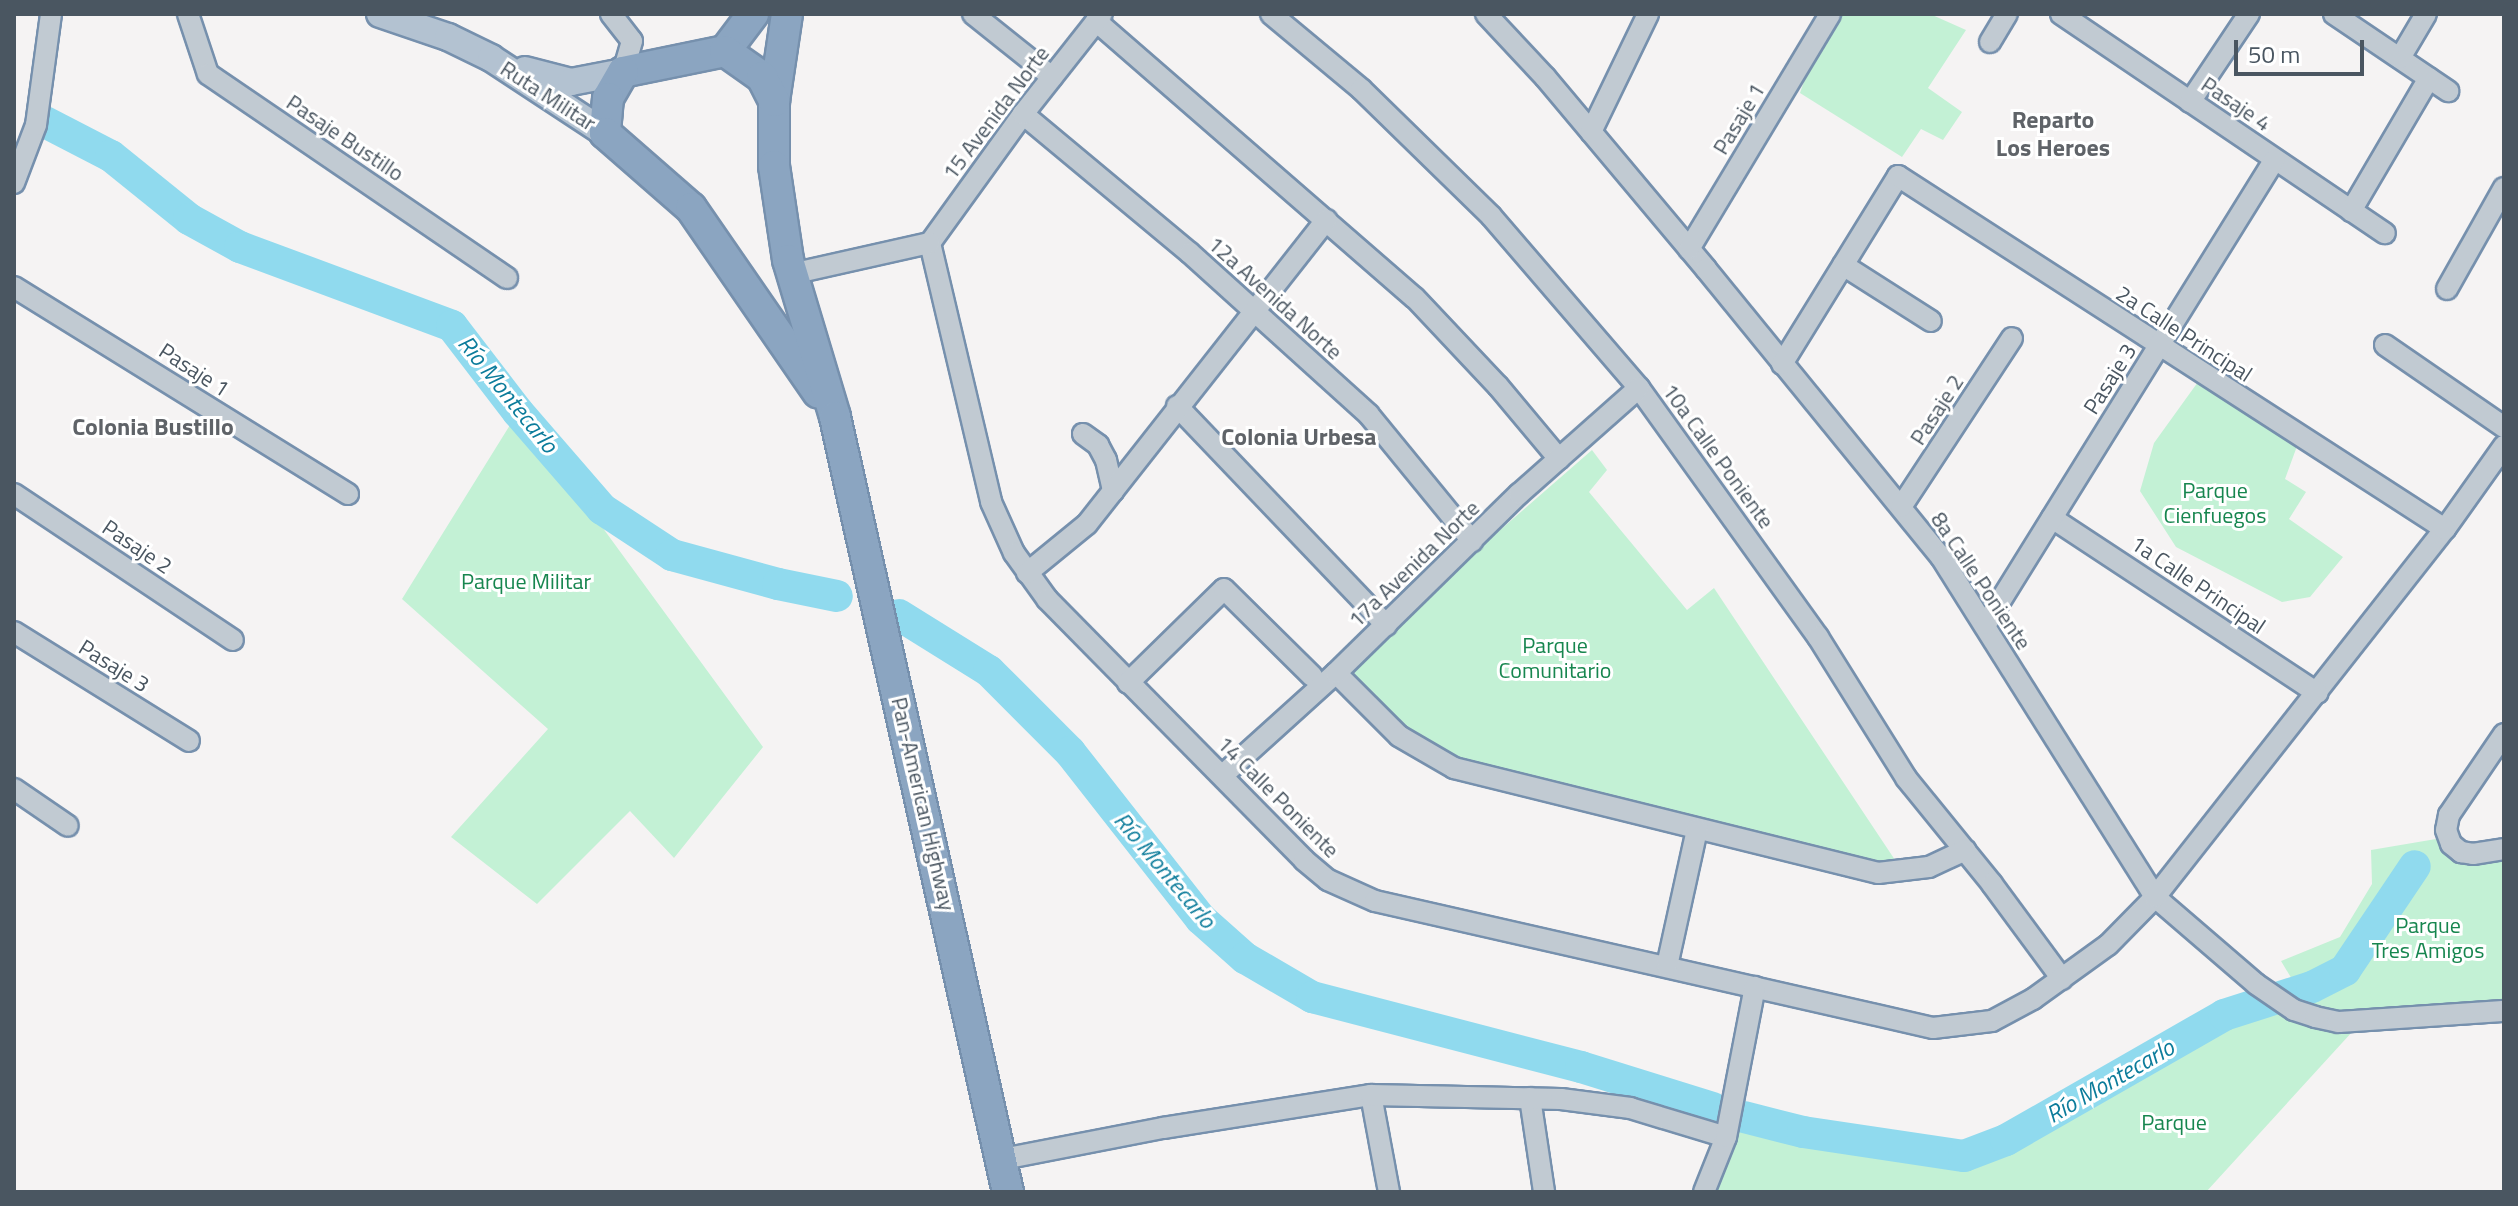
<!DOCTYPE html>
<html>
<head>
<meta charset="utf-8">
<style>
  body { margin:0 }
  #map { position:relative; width:2518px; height:1206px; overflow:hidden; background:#f5f3f3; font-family:"Titillium Web",sans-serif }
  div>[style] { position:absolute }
  .green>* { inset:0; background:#c3f1d5 }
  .river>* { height:32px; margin:-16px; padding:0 16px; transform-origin:16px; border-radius:16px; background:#90daee }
  .roads { filter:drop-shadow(2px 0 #7690ad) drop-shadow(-2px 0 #7690ad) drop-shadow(0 2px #7690ad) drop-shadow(0 -2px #7690ad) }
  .minor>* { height:20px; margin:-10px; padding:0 10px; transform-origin:10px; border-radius:10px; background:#c1cad2 }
  .major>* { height:26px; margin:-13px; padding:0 13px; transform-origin:13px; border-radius:13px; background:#b3c2d1 }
  .highway>* { height:30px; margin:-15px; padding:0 15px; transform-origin:15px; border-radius:15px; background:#8ba5c1 }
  span { translate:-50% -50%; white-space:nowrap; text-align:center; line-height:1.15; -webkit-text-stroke:6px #fff; paint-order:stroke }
  .street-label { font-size:22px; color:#4a5661 }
  .park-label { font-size:22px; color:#17864f }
  .neighbourhood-label { font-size:24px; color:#5f6368; font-weight:700 }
  .water-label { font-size:24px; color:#0c7c9b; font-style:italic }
  .frame { position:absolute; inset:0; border:16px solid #4a5661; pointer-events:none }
  .scale { position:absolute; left:2234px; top:40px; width:130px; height:36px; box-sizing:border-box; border:4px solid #4a5661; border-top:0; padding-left:10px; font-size:24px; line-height:28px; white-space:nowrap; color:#4a5661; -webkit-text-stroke:6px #fff; paint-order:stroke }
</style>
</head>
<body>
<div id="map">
  <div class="green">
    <i style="clip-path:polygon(1838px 14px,1930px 14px,1966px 30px,1928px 88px,1962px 112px,1943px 140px,1921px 129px,1902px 157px,1800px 93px,1814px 52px)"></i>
    <i style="clip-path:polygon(2203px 375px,2300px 438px,2285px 479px,2306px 492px,2289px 519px,2343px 557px,2310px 597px,2282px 602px,2176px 547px,2140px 491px,2154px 443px)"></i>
    <i style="clip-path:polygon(518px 412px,763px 747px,674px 858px,630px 811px,537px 904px,451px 837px,548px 729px,402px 599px)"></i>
    <i style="clip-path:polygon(1592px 450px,1607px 470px,1589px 492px,1687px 610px,1714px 588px,1903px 872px,1454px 768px,1336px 673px)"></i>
    <i style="clip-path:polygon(2436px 839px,2504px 849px,2504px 1011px,2363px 1020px,2206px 1192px,1705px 1192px,1744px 1117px,1964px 1156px,2224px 1015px,2311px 1011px,2281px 961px,2340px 937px,2372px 884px,2371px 850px)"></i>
  </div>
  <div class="river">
    <i style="left:45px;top:122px;width:74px;rotate:27.3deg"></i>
    <i style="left:111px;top:156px;width:100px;rotate:38.9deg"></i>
    <i style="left:189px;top:219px;width:58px;rotate:28.8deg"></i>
    <i style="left:240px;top:247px;width:226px;rotate:20.4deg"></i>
    <i style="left:452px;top:326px;width:108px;rotate:52.5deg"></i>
    <i style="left:518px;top:412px;width:128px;rotate:49.1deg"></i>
    <i style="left:602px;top:509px;width:84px;rotate:33.3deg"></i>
    <i style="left:672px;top:555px;width:110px;rotate:15.3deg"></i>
    <i style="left:778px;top:584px;width:60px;rotate:11.5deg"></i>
    <i style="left:899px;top:615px;width:106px;rotate:31.9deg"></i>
    <i style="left:989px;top:671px;width:115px;rotate:45deg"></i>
    <i style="left:1070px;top:752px;width:212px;rotate:51.9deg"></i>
    <i style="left:1201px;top:919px;width:59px;rotate:41.6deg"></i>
    <i style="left:1245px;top:958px;width:78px;rotate:30.2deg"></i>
    <i style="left:1312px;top:997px;width:278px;rotate:14.6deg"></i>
    <i style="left:1581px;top:1067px;width:138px;rotate:17.3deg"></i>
    <i style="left:1744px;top:1117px;width:61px;rotate:14.3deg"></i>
    <i style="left:1803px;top:1132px;width:163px;rotate:8.5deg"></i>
    <i style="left:1964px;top:1156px;width:45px;rotate:-20.9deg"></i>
    <i style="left:2006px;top:1140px;width:251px;rotate:-29.8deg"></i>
    <i style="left:2224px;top:1015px;width:92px;rotate:-17.7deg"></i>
    <i style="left:2312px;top:987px;width:37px;rotate:-27deg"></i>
    <i style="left:2345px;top:970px;width:125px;rotate:-56.1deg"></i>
  </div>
  <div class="roads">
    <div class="minor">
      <i style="left:188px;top:14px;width:63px;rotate:71.6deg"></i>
      <i style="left:208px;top:74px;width:362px;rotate:34.3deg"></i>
      <i style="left:611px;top:14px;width:34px;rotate:52deg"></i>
      <i style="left:632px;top:41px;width:32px;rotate:106deg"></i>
      <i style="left:973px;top:14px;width:101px;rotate:38.6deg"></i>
      <i style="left:1271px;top:14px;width:117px;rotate:39.8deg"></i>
      <i style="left:1361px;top:89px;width:182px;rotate:44.3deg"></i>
      <i style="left:1491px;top:216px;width:227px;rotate:49.3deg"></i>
      <i style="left:1639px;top:388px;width:307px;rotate:54.3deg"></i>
      <i style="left:1818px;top:637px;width:166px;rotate:58deg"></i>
      <i style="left:1906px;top:778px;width:136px;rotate:50.9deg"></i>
      <i style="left:1992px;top:884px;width:118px;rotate:53.6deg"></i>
      <i style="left:1486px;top:14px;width:86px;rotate:46.9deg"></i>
      <i style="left:1545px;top:77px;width:251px;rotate:50deg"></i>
      <i style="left:1706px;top:269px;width:372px;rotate:50.8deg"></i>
      <i style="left:1941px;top:557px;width:402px;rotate:57.8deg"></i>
      <i style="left:2155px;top:897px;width:133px;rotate:40.7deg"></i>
      <i style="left:2256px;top:984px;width:46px;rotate:34.4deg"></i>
      <i style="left:2294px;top:1010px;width:22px;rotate:18deg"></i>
      <i style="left:2315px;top:1017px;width:24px;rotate:12deg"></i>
      <i style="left:2338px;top:1022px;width:166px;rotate:-3.8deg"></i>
      <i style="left:2061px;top:14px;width:391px;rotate:34.1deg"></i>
      <i style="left:2334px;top:14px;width:138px;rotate:34deg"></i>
      <i style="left:1096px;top:21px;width:422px;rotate:41deg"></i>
      <i style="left:1415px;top:298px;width:121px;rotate:46.7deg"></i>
      <i style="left:1498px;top:386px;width:95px;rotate:50.1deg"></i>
      <i style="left:1990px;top:42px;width:33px;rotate:-59deg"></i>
      <i style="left:2400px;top:58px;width:51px;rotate:-59.4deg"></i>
      <i style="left:2190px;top:102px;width:106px;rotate:-56.2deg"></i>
      <i style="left:1023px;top:114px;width:217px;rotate:39.8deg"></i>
      <i style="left:1190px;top:253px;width:241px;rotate:42.1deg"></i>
      <i style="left:1369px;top:415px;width:163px;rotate:50.7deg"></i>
      <i style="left:1591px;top:132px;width:131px;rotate:-64.2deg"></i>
      <i style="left:14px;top:183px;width:62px;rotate:-69.2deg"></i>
      <i style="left:36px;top:125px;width:112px;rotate:-82.3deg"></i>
      <i style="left:2351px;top:211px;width:154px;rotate:-59.6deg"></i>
      <i style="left:930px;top:243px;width:266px;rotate:76.7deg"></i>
      <i style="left:991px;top:502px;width:56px;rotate:65.7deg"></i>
      <i style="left:1014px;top:553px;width:57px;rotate:54.3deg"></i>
      <i style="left:1047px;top:599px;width:366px;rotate:45.4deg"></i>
      <i style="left:1304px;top:860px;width:31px;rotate:40deg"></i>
      <i style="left:1328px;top:880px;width:51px;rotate:24.1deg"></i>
      <i style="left:1375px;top:901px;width:572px;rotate:12.82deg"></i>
      <i style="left:1933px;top:1028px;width:59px;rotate:-6.8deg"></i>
      <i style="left:1992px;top:1021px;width:47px;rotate:-28.2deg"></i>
      <i style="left:2033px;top:999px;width:92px;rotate:-35.8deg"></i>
      <i style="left:2108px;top:945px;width:67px;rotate:-45.6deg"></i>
      <i style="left:2155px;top:897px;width:469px;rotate:-51.8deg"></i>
      <i style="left:2445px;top:529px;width:102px;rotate:-54.6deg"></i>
      <i style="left:930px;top:243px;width:159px;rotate:-54.2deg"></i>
      <i style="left:1023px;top:114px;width:127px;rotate:-51.7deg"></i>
      <i style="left:1689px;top:249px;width:274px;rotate:-59deg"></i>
      <i style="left:1843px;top:265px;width:104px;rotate:32.5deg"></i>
      <i style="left:791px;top:274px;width:142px;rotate:-12.6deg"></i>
      <i style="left:14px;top:287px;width:393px;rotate:31.8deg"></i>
      <i style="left:2447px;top:289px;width:116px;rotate:-60.6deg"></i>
      <i style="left:2385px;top:345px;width:145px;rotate:34.6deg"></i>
      <i style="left:1782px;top:364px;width:221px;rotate:-58.3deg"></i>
      <i style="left:1898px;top:176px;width:651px;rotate:32.84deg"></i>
      <i style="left:1177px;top:406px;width:303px;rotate:46.3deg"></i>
      <i style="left:1083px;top:434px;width:19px;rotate:36deg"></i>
      <i style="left:1098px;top:445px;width:17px;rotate:62deg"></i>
      <i style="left:1106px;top:460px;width:32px;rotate:77deg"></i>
      <i style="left:14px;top:494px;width:263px;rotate:33.7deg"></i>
      <i style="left:1901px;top:507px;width:202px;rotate:-56.7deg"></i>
      <i style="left:2052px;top:518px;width:318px;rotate:33.4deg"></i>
      <i style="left:1027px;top:573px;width:77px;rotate:-39.2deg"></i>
      <i style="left:1087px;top:524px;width:387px;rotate:-51.8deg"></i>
      <i style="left:1986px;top:624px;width:547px;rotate:-58.14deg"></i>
      <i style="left:14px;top:632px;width:206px;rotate:31.9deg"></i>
      <i style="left:1336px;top:673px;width:89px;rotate:45deg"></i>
      <i style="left:1399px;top:736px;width:64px;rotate:30.2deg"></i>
      <i style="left:1454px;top:768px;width:437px;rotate:13.9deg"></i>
      <i style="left:1878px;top:873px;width:51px;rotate:-6.7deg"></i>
      <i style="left:1929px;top:867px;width:40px;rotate:-25deg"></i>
      <i style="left:1128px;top:683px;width:134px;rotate:-44.4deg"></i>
      <i style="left:1224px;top:589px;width:124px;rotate:44.7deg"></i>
      <i style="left:2504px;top:734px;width:98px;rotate:124.2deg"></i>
      <i style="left:2449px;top:815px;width:15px;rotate:101deg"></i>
      <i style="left:2446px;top:830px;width:15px;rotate:70deg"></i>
      <i style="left:2451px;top:844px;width:13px;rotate:39deg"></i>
      <i style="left:2461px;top:852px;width:12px;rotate:9deg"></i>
      <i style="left:2473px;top:854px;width:31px;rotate:-9deg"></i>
      <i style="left:1223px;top:775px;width:152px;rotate:-42.1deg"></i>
      <i style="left:1336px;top:673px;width:256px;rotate:-44.4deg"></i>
      <i style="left:1519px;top:494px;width:160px;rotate:-41.5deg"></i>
      <i style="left:14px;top:789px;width:65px;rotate:34.4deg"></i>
      <i style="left:1667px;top:966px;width:140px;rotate:-77.6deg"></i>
      <i style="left:1371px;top:1095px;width:99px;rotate:79.5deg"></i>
      <i style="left:1530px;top:1098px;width:95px;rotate:81.5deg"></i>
      <i style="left:1003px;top:1159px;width:163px;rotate:-11deg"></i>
      <i style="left:1163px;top:1128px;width:211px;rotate:-9deg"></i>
      <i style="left:1371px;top:1095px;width:190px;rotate:1.2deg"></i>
      <i style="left:1561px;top:1099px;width:70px;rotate:7.4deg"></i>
      <i style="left:1630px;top:1108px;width:100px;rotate:16.8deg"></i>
      <i style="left:1704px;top:1192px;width:59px;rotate:-68.2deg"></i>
      <i style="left:1726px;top:1137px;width:153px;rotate:-79.1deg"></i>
    </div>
    <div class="major">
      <i style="left:380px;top:14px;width:72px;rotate:18.7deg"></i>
      <i style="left:448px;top:37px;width:48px;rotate:26deg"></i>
      <i style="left:491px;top:58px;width:136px;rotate:33.3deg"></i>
      <i style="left:525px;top:70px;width:48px;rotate:14.6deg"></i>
      <i style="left:571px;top:82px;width:53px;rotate:-10.9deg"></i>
    </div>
    <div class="highway">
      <i style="left:753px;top:14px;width:46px;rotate:127.1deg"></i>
      <i style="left:725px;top:51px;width:104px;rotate:168.4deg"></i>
      <i style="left:623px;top:72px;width:30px;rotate:120deg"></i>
      <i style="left:608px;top:98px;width:35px;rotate:95deg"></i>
      <i style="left:605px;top:133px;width:114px;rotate:41.1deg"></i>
      <i style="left:691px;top:208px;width:224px;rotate:55.4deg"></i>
      <i style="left:787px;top:14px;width:88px;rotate:98.5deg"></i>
      <i style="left:774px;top:101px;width:65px;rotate:90deg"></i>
      <i style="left:774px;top:166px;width:95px;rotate:81.5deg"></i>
      <i style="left:788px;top:260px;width:164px;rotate:73.3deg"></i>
      <i style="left:835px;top:417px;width:794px;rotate:77.42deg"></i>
      <i style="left:725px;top:51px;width:45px;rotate:35.1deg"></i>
      <i style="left:762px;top:77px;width:27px;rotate:63deg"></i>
    </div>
  </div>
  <div class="street-label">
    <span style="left:548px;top:96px;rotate:33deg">Ruta Militar</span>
    <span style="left:2236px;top:104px;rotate:34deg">Pasaje 4</span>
    <span style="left:996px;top:113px;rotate:-53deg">15 Avenida Norte</span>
    <span style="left:1739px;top:119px;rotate:-59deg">Pasaje 1</span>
    <span style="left:345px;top:138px;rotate:34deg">Pasaje Bustillo</span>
    <span style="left:1275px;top:298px;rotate:42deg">12a Avenida Norte</span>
    <span style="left:2184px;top:334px;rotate:33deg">2a Calle Principal</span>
    <span style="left:194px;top:370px;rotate:33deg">Pasaje 1</span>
    <span style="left:2110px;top:379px;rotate:-58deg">Pasaje 3</span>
    <span style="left:1937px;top:410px;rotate:-57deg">Pasaje 2</span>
    <span style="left:1718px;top:456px;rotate:54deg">10a Calle Poniente</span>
    <span style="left:137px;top:547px;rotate:34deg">Pasaje 2</span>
    <span style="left:1414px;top:564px;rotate:-44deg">17a Avenida Norte</span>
    <span style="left:1981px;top:581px;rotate:56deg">8a Calle Poniente</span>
    <span style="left:2198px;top:585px;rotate:34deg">1a Calle Principal</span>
    <span style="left:114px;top:666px;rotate:32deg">Pasaje 3</span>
    <span style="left:1278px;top:797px;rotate:45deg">14 Calle Poniente</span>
    <span style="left:923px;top:804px;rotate:77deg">Pan-American Highway</span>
  </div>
  <div class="park-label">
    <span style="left:2215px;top:503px">Parque<br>Cienfuegos</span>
    <span style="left:526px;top:582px">Parque Militar</span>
    <span style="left:1555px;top:658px">Parque<br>Comunitario</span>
    <span style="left:2428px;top:938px">Parque<br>Tres Amigos</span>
    <span style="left:2174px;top:1123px">Parque</span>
  </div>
  <div class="neighbourhood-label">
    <span style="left:2053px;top:134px">Reparto<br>Los Heroes</span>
    <span style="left:153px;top:427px">Colonia Bustillo</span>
    <span style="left:1299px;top:437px">Colonia Urbesa</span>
  </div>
  <div class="water-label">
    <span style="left:508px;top:394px;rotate:51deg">Río Montecarlo</span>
    <span style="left:1165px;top:870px;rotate:50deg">Río Montecarlo</span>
    <span style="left:2110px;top:1081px;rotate:-30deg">Río Montecarlo</span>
  </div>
  <div class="frame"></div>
  <div class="scale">50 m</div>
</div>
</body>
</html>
